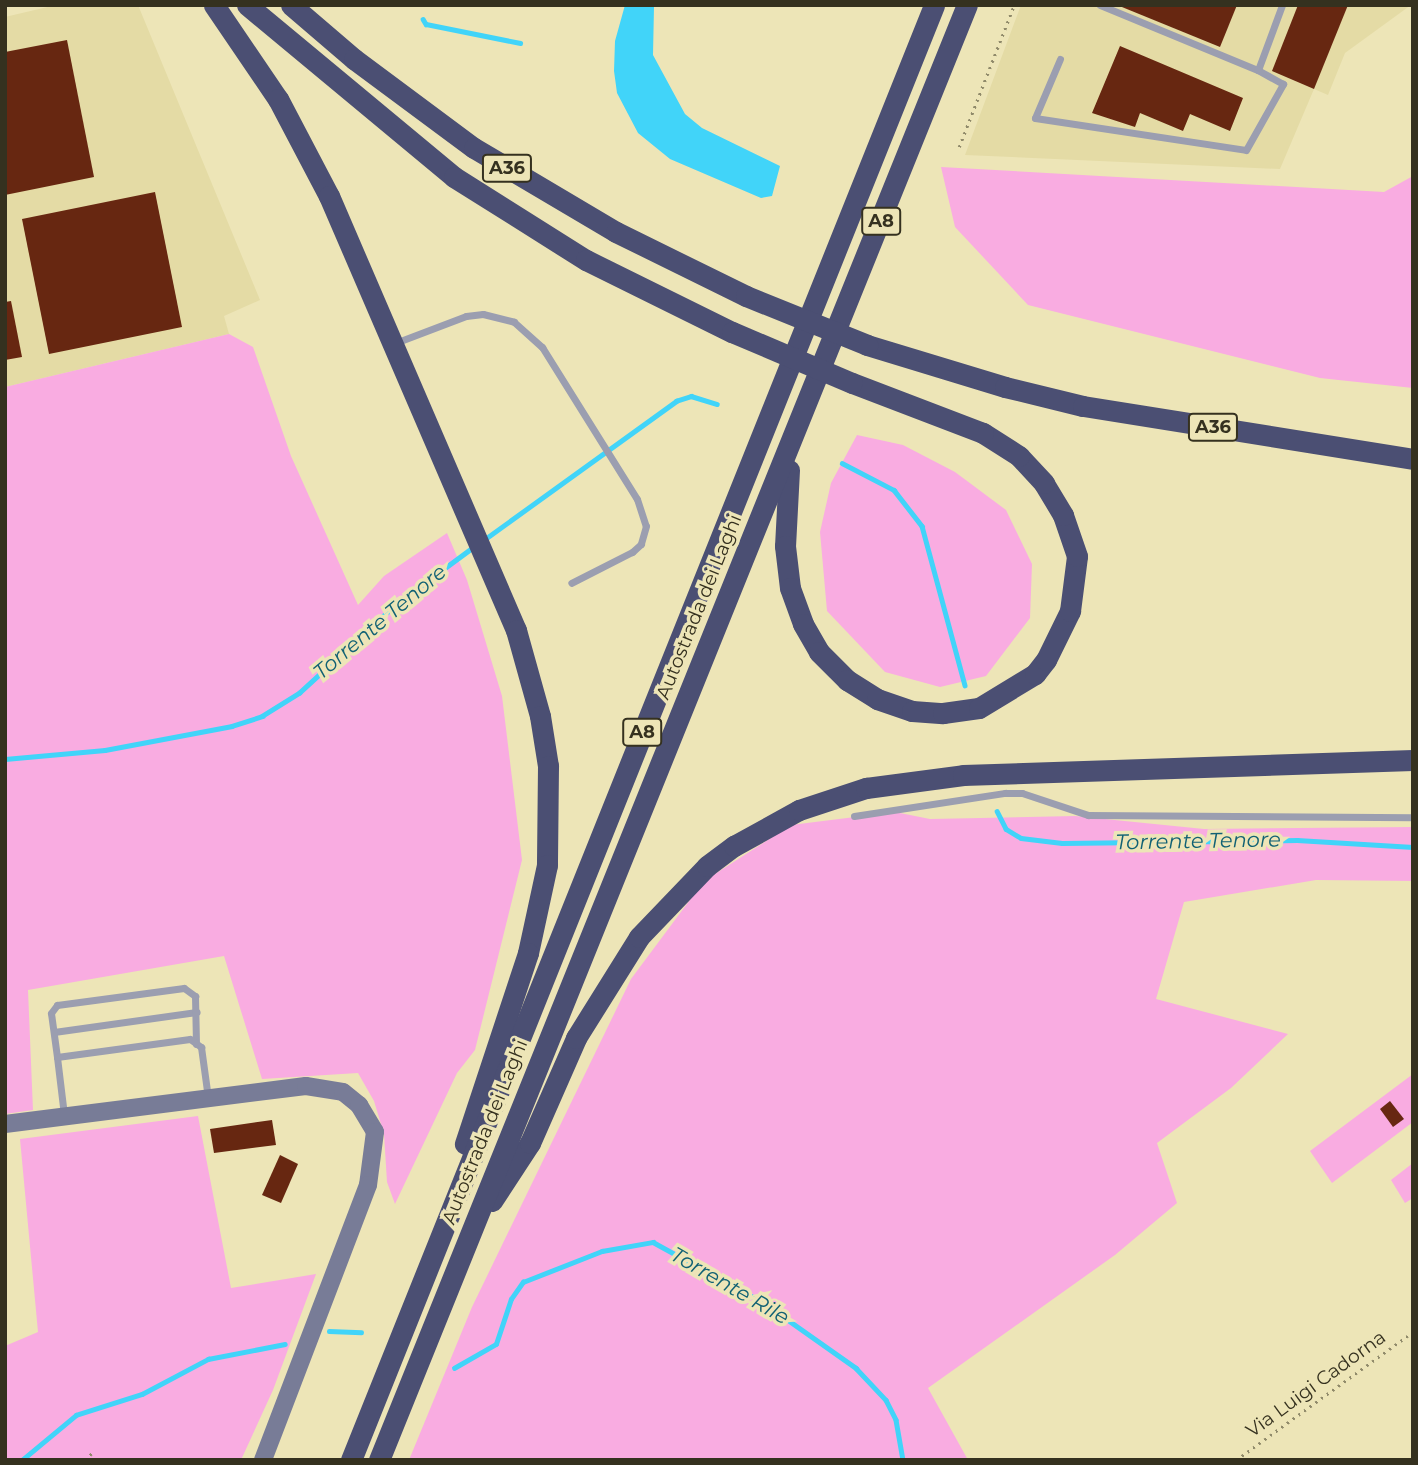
<!DOCTYPE html>
<html>
<head>
<meta charset="utf-8">
<style>
  body { margin:0 }
  #map { position:relative; width:1418px; height:1465px; overflow:hidden; background:#ede5b7; font-family:Montserrat,sans-serif }
  div>[style] { position:absolute }
  .built>* { inset:0; background:#e4dba5 }
  .green>* { inset:0; background:#f9ace1 }
  .water>* { inset:0; background:#41d4f9 }
  .stream>* { height:4.5px; margin:-2.25px; padding:0 2.25px; transform-origin:2.25px; border-radius:2.25px; background:#41d4f9 }
  .building>* { inset:0; background:#672711 }
  .path>* { height:2.5px; margin-top:-1.25px; transform-origin:0; background:repeating-linear-gradient(90deg,#908a6a 0 2px,transparent 0 7px) }
  .lane>* { height:7px; margin:-3.5px; padding:0 3.5px; transform-origin:3.5px; border-radius:3.5px; background:#9b9eb0 }
  .secondary>* { height:18px; margin:-9px; padding:0 9px; transform-origin:9px; border-radius:9px; background:#787c97 }
  .highway>* { height:21px; margin:-10.5px; padding:0 10.5px; transform-origin:10.5px; border-radius:10.5px; background:#4b4f73 }
  .highway-bridge>* { height:21px; margin:-10.5px; padding:0 10.5px; transform-origin:10.5px; border-radius:10.5px; background:#4b4f73 }
  span { translate:-50% -50%; white-space:nowrap; text-align:center; line-height:1.15; -webkit-text-stroke:7px #ede5b7; paint-order:stroke }
  .shield-label span { padding:2px 5px; background:#ede5b7; border:2px solid; border-radius:5px; -webkit-text-stroke-width:0 }
  .shield-label { font-size:18px; color:#35311f; font-weight:700 }
  .street-label { font-size:19px; color:#35311f }
  .water-label { font-size:21px; color:#116174; font-style:italic }
  .frame { position:absolute; inset:0; border:7px solid #35311f; pointer-events:none }
</style>
</head>
<body>
<div id="map">
  <div class="built">
    <i style="clip-path:polygon(56px 5px,138px 5px,260px 300px,224px 316px,229px 334px,5px 387px,5px 17px)"></i>
    <i style="clip-path:polygon(1021px 5px,1411px 5px,1345px 53px,1328px 95px,1314px 89px,1280px 169px,965px 155px)"></i>
  </div>
  <div class="green">
    <i style="clip-path:polygon(941px 167px,1384px 192px,1413px 176px,1413px 388px,1320px 378px,1028px 305px,955px 227px)"></i>
    <i style="clip-path:polygon(229px 334px,253px 347px,291px 456px,358px 605px,384px 576px,447px 533px,467px 580px,502px 696px,522px 860px,475px 1050px,457px 1073px,395px 1204px,387px 1182px,384px 1134px,374px 1101px,358px 1073px,262px 1079px,224px 956px,28px 990px,33px 1110px,5px 1114px,5px 387px)"></i>
    <i style="clip-path:polygon(857px 435px,903px 445px,955px 472px,1006px 510px,1032px 564px,1030px 618px,986px 676px,940px 687px,885px 672px,827px 611px,820px 532px,831px 483px)"></i>
    <i style="clip-path:polygon(895px 812px,930px 819px,1075px 816px,1204px 829px,1413px 827px,1413px 881px,1316px 880px,1184px 902px,1156px 999px,1288px 1034px,1231px 1088px,1157px 1143px,1177px 1203px,1115px 1255px,928px 1388px,968px 1460px,409px 1460px,472px 1307px,631px 979px,704px 881px,791px 825px)"></i>
    <i style="clip-path:polygon(1413px 1074px,1413px 1122px,1332px 1183px,1310px 1151px)"></i>
    <i style="clip-path:polygon(198px 1116px,231px 1288px,316px 1274px,273px 1390px,241px 1460px,5px 1460px,5px 1346px,38px 1332px,20px 1139px)"></i>
    <i style="clip-path:polygon(1413px 1163px,1413px 1198px,1405px 1203px,1391px 1180px)"></i>
  </div>
  <div class="water">
    <i style="clip-path:polygon(625px 5px,654px 7px,653px 55px,685px 114px,702px 128px,780px 166px,772px 196px,761px 198px,670px 159px,638px 133px,617px 93px,614px 71px,615px 41px)"></i>
  </div>
  <div class="stream">
    <i style="left:423px;top:19px;width:6px;rotate:59deg"></i>
    <i style="left:426px;top:24px;width:96px;rotate:11.4deg"></i>
    <i style="left:842px;top:463px;width:59px;rotate:27.4deg"></i>
    <i style="left:894px;top:490px;width:46px;rotate:52.1deg"></i>
    <i style="left:922px;top:526px;width:165px;rotate:74.9deg"></i>
    <i style="left:485px;top:539px;width:236px;rotate:-35.8deg"></i>
    <i style="left:676px;top:401px;width:16px;rotate:-18deg"></i>
    <i style="left:691px;top:396px;width:27px;rotate:17deg"></i>
    <i style="left:5px;top:759px;width:100px;rotate:-5.1deg"></i>
    <i style="left:105px;top:750px;width:129px;rotate:-10.7deg"></i>
    <i style="left:232px;top:726px;width:32px;rotate:-18deg"></i>
    <i style="left:262px;top:716px;width:44px;rotate:-31.9deg"></i>
    <i style="left:299px;top:693px;width:132px;rotate:-42.5deg"></i>
    <i style="left:396px;top:604px;width:94px;rotate:-36.4deg"></i>
    <i style="left:997px;top:811px;width:20px;rotate:63deg"></i>
    <i style="left:1006px;top:829px;width:17px;rotate:31deg"></i>
    <i style="left:1021px;top:838px;width:41px;rotate:7deg"></i>
    <i style="left:1062px;top:843px;width:235px;rotate:-0.7deg"></i>
    <i style="left:1297px;top:840px;width:116px;rotate:3.5deg"></i>
    <i style="left:329px;top:1331px;width:32px;rotate:2deg"></i>
    <i style="left:454px;top:1368px;width:48px;rotate:-29.7deg"></i>
    <i style="left:496px;top:1344px;width:47px;rotate:-71.6deg"></i>
    <i style="left:511px;top:1299px;width:21px;rotate:-55deg"></i>
    <i style="left:523px;top:1282px;width:85px;rotate:-21.4deg"></i>
    <i style="left:602px;top:1251px;width:52px;rotate:-10deg"></i>
    <i style="left:653px;top:1242px;width:127px;rotate:28.8deg"></i>
    <i style="left:764px;top:1303px;width:113px;rotate:35.2deg"></i>
    <i style="left:856px;top:1368px;width:44px;rotate:46.8deg"></i>
    <i style="left:886px;top:1400px;width:22px;rotate:63deg"></i>
    <i style="left:896px;top:1420px;width:41px;rotate:80.1deg"></i>
    <i style="left:22px;top:1460px;width:70px;rotate:-39.8deg"></i>
    <i style="left:76px;top:1415px;width:69px;rotate:-17.7deg"></i>
    <i style="left:142px;top:1394px;width:75px;rotate:-27.9deg"></i>
    <i style="left:208px;top:1359px;width:78px;rotate:-11deg"></i>
  </div>
  <div class="building">
    <i style="clip-path:polygon(1117px 5px,1237px 5px,1220px 47px)"></i>
    <i style="clip-path:polygon(1298px 5px,1348px 5px,1314px 89px,1272px 71px)"></i>
    <i style="clip-path:polygon(67px 40px,94px 177px,5px 195px,5px 52px)"></i>
    <i style="clip-path:polygon(1120px 46px,1243px 98px,1230px 131px,1190px 114px,1183px 131px,1140px 113px,1135px 127px,1092px 113px)"></i>
    <i style="clip-path:polygon(155px 192px,182px 327px,49px 354px,22px 219px)"></i>
    <i style="clip-path:polygon(11px 301px,22px 357px,5px 360px,5px 302px)"></i>
    <i style="clip-path:polygon(1390px 1101px,1404px 1119px,1393px 1127px,1380px 1109px)"></i>
    <i style="clip-path:polygon(272px 1120px,276px 1145px,214px 1153px,210px 1129px)"></i>
    <i style="clip-path:polygon(280px 1155px,298px 1164px,281px 1203px,262px 1195px)"></i>
  </div>
  <div class="path">
    <i style="left:959px;top:147px;width:152px;rotate:-68.8deg"></i>
    <i style="left:85px;top:1460px;width:13px;rotate:-45deg"></i>
    <i style="left:1236px;top:1460px;width:218px;rotate:-35.9deg"></i>
  </div>
  <div class="lane">
    <i style="left:1100px;top:5px;width:171px;rotate:22.4deg"></i>
    <i style="left:1258px;top:70px;width:69px;rotate:-69.7deg"></i>
    <i style="left:1060px;top:59px;width:64px;rotate:113deg"></i>
    <i style="left:1035px;top:118px;width:213px;rotate:8.6deg"></i>
    <i style="left:1246px;top:150px;width:76px;rotate:-60.7deg"></i>
    <i style="left:1283px;top:84px;width:29px;rotate:-151deg"></i>
    <i style="left:395px;top:343px;width:76px;rotate:-20.8deg"></i>
    <i style="left:466px;top:316px;width:17px;rotate:-7deg"></i>
    <i style="left:483px;top:314px;width:32px;rotate:14deg"></i>
    <i style="left:514px;top:322px;width:38px;rotate:42deg"></i>
    <i style="left:542px;top:347px;width:179px;rotate:58deg"></i>
    <i style="left:637px;top:499px;width:28px;rotate:72deg"></i>
    <i style="left:646px;top:526px;width:19px;rotate:106deg"></i>
    <i style="left:641px;top:544px;width:12px;rotate:138deg"></i>
    <i style="left:632px;top:552px;width:68px;rotate:153.1deg"></i>
    <i style="left:854px;top:816px;width:153px;rotate:-8.7deg"></i>
    <i style="left:1005px;top:793px;width:17px"></i>
    <i style="left:1022px;top:793px;width:70px;rotate:18.4deg"></i>
    <i style="left:1088px;top:815px;width:325px;rotate:0.4deg"></i>
    <i style="left:54px;top:1032px;width:144px;rotate:-8deg"></i>
    <i style="left:57px;top:1057px;width:44px;rotate:-97.8deg"></i>
    <i style="left:51px;top:1013px;width:10px;rotate:-53deg"></i>
    <i style="left:57px;top:1005px;width:128px;rotate:-7.6deg"></i>
    <i style="left:184px;top:988px;width:14px;rotate:36deg"></i>
    <i style="left:195px;top:996px;width:48px;rotate:88.8deg"></i>
    <i style="left:64px;top:1115px;width:58px;rotate:-96.9deg"></i>
    <i style="left:57px;top:1057px;width:134px;rotate:-7.7deg"></i>
    <i style="left:190px;top:1039px;width:14px;rotate:36deg"></i>
    <i style="left:201px;top:1047px;width:51px;rotate:82.2deg"></i>
  </div>
  <div class="secondary">
    <i style="left:5px;top:1124px;width:303px;rotate:-7.2deg"></i>
    <i style="left:306px;top:1086px;width:37px;rotate:9deg"></i>
    <i style="left:343px;top:1092px;width:21px;rotate:39deg"></i>
    <i style="left:359px;top:1105px;width:31px;rotate:59deg"></i>
    <i style="left:375px;top:1132px;width:53px;rotate:97.5deg"></i>
    <i style="left:368px;top:1185px;width:294px;rotate:110.9deg"></i>
  </div>
  <div class="highway">
    <i style="left:214px;top:5px;width:114px;rotate:55.8deg"></i>
    <i style="left:278px;top:99px;width:110px;rotate:62.3deg"></i>
    <i style="left:329px;top:196px;width:473px;rotate:66.7deg"></i>
    <i style="left:516px;top:630px;width:89px;rotate:74.4deg"></i>
    <i style="left:540px;top:716px;width:51px;rotate:80.9deg"></i>
    <i style="left:548px;top:766px;width:99px;rotate:90.6deg"></i>
    <i style="left:547px;top:865px;width:90px;rotate:102.2deg"></i>
    <i style="left:528px;top:953px;width:201px;rotate:108.3deg"></i>
    <i style="left:247px;top:5px;width:269px;rotate:39.7deg"></i>
    <i style="left:454px;top:177px;width:156px;rotate:32.2deg"></i>
    <i style="left:586px;top:260px;width:163px;rotate:26.3deg"></i>
    <i style="left:291px;top:5px;width:83px;rotate:40.6deg"></i>
    <i style="left:354px;top:59px;width:149px;rotate:36.6deg"></i>
    <i style="left:474px;top:148px;width:165px;rotate:30.6deg"></i>
    <i style="left:616px;top:232px;width:145px;rotate:26.2deg"></i>
    <i style="left:867px;top:345px;width:144px;rotate:16.9deg"></i>
    <i style="left:1005px;top:387px;width:80px;rotate:13.7deg"></i>
    <i style="left:1083px;top:406px;width:334px;rotate:9.1deg"></i>
    <i style="left:789px;top:470px;width:76px;rotate:93deg"></i>
    <i style="left:785px;top:546px;width:42px;rotate:83.2deg"></i>
    <i style="left:790px;top:588px;width:38px;rotate:70deg"></i>
    <i style="left:803px;top:624px;width:32px;rotate:60deg"></i>
    <i style="left:819px;top:652px;width:40px;rotate:45deg"></i>
    <i style="left:847px;top:680px;width:36px;rotate:32deg"></i>
    <i style="left:877px;top:699px;width:37px;rotate:19deg"></i>
    <i style="left:912px;top:711px;width:31px;rotate:4deg"></i>
    <i style="left:943px;top:713px;width:36px;rotate:-8deg"></i>
    <i style="left:979px;top:708px;width:66px;rotate:-31.3deg"></i>
    <i style="left:1035px;top:674px;width:18px;rotate:-52deg"></i>
    <i style="left:1046px;top:660px;width:55px;rotate:-63.9deg"></i>
    <i style="left:1070px;top:611px;width:55px;rotate:-82.7deg"></i>
    <i style="left:1077px;top:556px;width:43px;rotate:-108.9deg"></i>
    <i style="left:1063px;top:515px;width:37px;rotate:-121deg"></i>
    <i style="left:1044px;top:483px;width:37px;rotate:-133deg"></i>
    <i style="left:1019px;top:456px;width:43px;rotate:-147.4deg"></i>
    <i style="left:983px;top:433px;width:140px;rotate:-159.1deg"></i>
    <i style="left:492px;top:1201px;width:69px;rotate:-56.8deg"></i>
    <i style="left:530px;top:1143px;width:115px;rotate:-66.3deg"></i>
    <i style="left:576px;top:1038px;width:119px;rotate:-58deg"></i>
    <i style="left:639px;top:937px;width:98px;rotate:-46.2deg"></i>
    <i style="left:707px;top:866px;width:34px;rotate:-37deg"></i>
    <i style="left:734px;top:846px;width:74px;rotate:-29deg"></i>
    <i style="left:799px;top:810px;width:71px;rotate:-18.2deg"></i>
    <i style="left:866px;top:788px;width:98px;rotate:-7.6deg"></i>
    <i style="left:963px;top:775px;width:450px;rotate:-1.9deg"></i>
    <i style="left:351px;top:1460px;width:1567px;rotate:-68.16deg"></i>
    <i style="left:379px;top:1460px;width:1569px;rotate:-68deg"></i>
  </div>
  <div class="highway-bridge">
    <i style="left:746px;top:296px;width:131px;rotate:22deg"></i>
    <i style="left:732px;top:332px;width:130px;rotate:23deg"></i>
  </div>
  <div class="shield-label">
    <span style="left:507px;top:168px">A36</span>
    <span style="left:881px;top:221px">A8</span>
    <span style="left:1213px;top:427px">A36</span>
    <span style="left:642px;top:732px">A8</span>
  </div>
  <div class="street-label">
    <span style="left:699px;top:607px;rotate:-68deg">Autostrada dei Laghi</span>
    <span style="left:485px;top:1132px;rotate:-68deg">Autostrada dei Laghi</span>
    <span style="left:1316px;top:1384px;rotate:-36deg">Via Luigi Cadorna</span>
  </div>
  <div class="water-label">
    <span style="left:380px;top:622px;rotate:-40deg">Torrente Tenore</span>
    <span style="left:1198px;top:841px;rotate:-1deg">Torrente Tenore</span>
    <span style="left:730px;top:1286px;rotate:30deg">Torrente Rile</span>
  </div>
  <div class="frame"></div>
</div>
</body>
</html>
